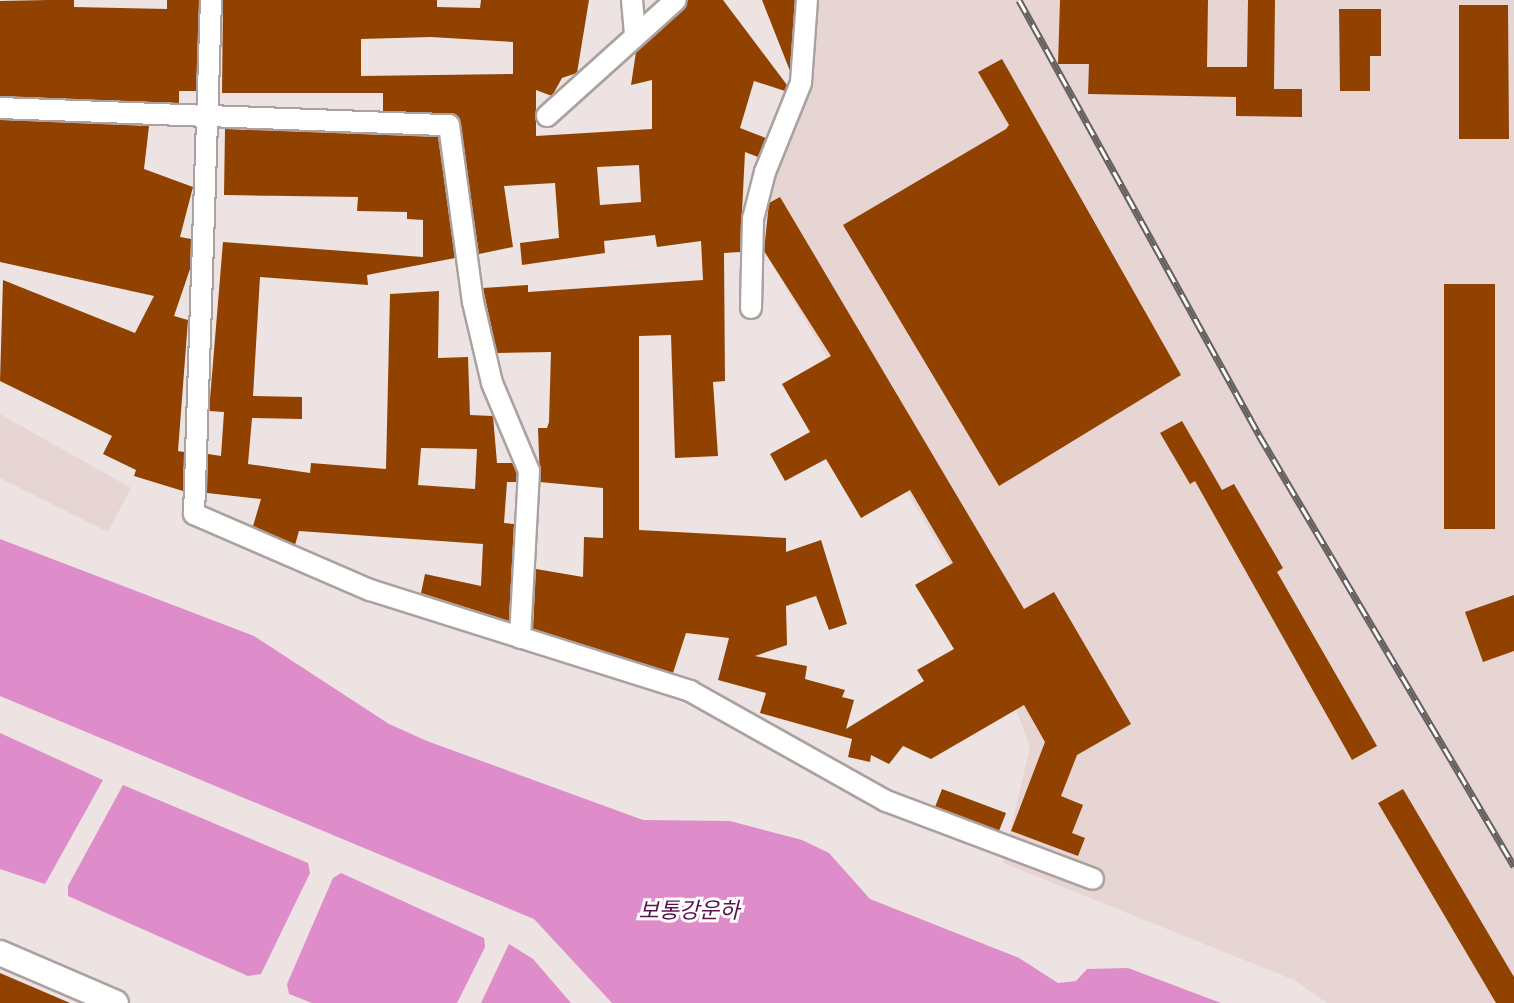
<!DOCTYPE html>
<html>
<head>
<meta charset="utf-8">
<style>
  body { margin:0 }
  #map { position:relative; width:1514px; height:1003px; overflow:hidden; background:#ece3e2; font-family:Montserrat,"Noto Sans KR",sans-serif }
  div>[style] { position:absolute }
  .built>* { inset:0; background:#e6d5d3 }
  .water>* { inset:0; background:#de8cca }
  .building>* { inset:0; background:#924200 }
  .roads { filter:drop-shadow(2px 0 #aaa1a0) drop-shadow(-2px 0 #aaa1a0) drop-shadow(0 2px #aaa1a0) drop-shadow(0 -2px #aaa1a0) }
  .minor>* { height:20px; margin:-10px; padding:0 10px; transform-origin:10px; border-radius:10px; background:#fff }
  .tertiary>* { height:24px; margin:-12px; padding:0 12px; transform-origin:12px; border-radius:12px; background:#fff }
  .rail>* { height:7px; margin-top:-3.5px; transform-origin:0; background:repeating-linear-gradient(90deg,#fff 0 14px,#656060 0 28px); box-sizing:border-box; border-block:2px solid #656060 }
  span { translate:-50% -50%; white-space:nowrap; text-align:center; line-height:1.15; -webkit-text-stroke:6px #fff; paint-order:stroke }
  .water-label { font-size:22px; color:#59114d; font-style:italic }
</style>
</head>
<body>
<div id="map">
  <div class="built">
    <i style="clip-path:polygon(811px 0,1514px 0,1514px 1003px,1327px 1003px,1294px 980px,1003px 863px,1030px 747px,984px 622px,757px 239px,764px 199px,814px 62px)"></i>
    <i style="clip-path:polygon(0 414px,131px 488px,108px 532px,0 478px)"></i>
  </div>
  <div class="water">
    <i style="clip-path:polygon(0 539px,254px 636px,389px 724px,427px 741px,643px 820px,730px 821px,802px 840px,829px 853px,870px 899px,1019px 958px,1058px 983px,1076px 981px,1087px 969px,1128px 968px,1221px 1003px,612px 1003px,534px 919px,0 696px)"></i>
    <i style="clip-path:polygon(0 733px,103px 780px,45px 884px,0 869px)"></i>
    <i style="clip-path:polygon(123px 785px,308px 863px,310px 873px,261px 974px,248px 976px,68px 896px,68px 886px)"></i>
    <i style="clip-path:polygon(341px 873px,484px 938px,485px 947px,457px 1003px,312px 1003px,289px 994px,287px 984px,333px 878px)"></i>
    <i style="clip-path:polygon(509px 944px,533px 959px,571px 1003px,481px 1003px)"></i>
  </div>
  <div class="building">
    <i style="clip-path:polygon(49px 0,74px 0,74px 7px,167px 9px,167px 0,199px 0,196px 91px,179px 91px,179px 103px,0 96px,0 1px)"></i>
    <i style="clip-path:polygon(evenodd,223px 0,437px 0,437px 7px,480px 8px,481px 0,589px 0,577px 73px,562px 78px,552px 96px,536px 90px,536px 136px,652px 129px,652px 80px,631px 85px,636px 52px,688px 0,723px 0,787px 85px,785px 91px,754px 81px,740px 128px,766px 138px,758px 157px,745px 152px,740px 252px,724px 253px,725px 381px,713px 382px,718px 456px,675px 458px,671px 335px,639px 336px,639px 530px,786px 538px,786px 552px,821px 540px,847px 624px,829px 630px,816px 596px,786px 606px,787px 645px,755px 656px,807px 666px,805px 679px,845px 690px,842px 697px,854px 700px,846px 729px,924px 681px,917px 670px,954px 649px,915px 585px,953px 563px,910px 490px,861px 518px,826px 459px,785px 481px,770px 454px,810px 432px,782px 384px,831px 356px,764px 251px,769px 203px,780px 197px,1024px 609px,1054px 592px,1131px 724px,1077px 755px,1061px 796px,1083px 805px,1072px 833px,1085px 838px,1078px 856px,1011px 831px,1045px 742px,1024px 705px,931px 759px,903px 746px,889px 764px,871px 755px,870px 762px,848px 757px,852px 739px,760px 713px,766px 693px,718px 680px,729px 638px,686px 633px,673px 673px,533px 629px,536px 569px,583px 577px,584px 537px,603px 538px,603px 488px,540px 482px,538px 428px,547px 428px,549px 422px,551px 352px,497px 353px,483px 288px,528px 285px,528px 292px,703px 280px,701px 241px,657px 247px,655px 235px,604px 241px,605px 253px,522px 265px,520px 243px,559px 238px,555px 183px,504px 186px,513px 247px,479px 254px,459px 118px,383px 111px,383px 93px,222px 93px,223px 0,431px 37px,513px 42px,513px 74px,361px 76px,361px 39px,431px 37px,223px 0,639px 165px,641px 202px,600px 205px,597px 167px,639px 165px)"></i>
    <i style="clip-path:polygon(762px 0,795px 0,790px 71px)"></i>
    <i style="clip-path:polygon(1060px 0,1208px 0,1207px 67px,1247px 67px,1248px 0,1275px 0,1274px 89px,1302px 89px,1302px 117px,1236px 116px,1236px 97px,1088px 94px,1089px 64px,1058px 64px)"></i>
    <i style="clip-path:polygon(1459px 5px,1508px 5px,1509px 139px,1459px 139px)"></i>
    <i style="clip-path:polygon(1339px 9px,1381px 9px,1381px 56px,1370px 56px,1370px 91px,1340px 91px)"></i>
    <i style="clip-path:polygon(1002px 59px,1181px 375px,999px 486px,843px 225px,1006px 129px,1009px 125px,978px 72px)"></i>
    <i style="clip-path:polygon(0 120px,149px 126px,144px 169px,193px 187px,180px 237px,191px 239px,190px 269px,174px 316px,188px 320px,178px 451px,184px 452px,183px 491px,134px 476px,136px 470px,103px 454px,112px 436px,0 381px,3px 280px,135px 333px,154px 296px,0 262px)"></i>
    <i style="clip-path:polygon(evenodd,225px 129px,438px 137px,455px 258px,367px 275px,368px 285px,260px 277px,253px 396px,302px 397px,302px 419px,252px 418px,248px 464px,310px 473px,311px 463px,386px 469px,390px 294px,439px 291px,438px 358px,468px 357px,470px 415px,493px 416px,497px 463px,513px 463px,517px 473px,516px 482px,507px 482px,504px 523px,514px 524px,509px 621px,421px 593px,425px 574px,481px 586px,483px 544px,299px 531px,295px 545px,253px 526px,261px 499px,207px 493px,208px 454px,221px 456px,224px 412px,209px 411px,223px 242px,423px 257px,423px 220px,407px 219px,407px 212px,357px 211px,358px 197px,224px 195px,225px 129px,421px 448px,477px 449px,475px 489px,418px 485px,421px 448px)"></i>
    <i style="clip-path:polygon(1444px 284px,1495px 284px,1495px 529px,1444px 529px)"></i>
    <i style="clip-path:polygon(1182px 421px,1222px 490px,1234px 484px,1283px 568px,1277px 572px,1377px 746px,1352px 760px,1195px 481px,1190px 484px,1160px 433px)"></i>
    <i style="clip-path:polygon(1514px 595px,1514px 651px,1483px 662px,1465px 612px)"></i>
    <i style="clip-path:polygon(942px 789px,1006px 813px,999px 831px,935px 807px)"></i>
    <i style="clip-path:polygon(1403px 789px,1514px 977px,1514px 1003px,1496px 1003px,1378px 803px)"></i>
    <i style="clip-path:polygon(0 973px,70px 1003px,0 1003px)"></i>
  </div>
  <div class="roads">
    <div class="minor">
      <i style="left:211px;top:0;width:514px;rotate:91.89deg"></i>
      <i style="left:194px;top:514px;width:192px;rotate:23.4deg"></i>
      <i style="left:370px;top:590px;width:336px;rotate:17.5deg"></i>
      <i style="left:690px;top:691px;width:225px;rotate:29.3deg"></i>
      <i style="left:886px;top:801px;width:221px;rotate:20.6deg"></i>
      <i style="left:632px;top:0;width:36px;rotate:85deg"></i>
      <i style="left:0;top:108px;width:449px;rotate:2.2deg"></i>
      <i style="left:449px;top:125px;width:179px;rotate:82.3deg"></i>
      <i style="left:473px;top:302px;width:83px;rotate:76.8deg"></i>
      <i style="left:492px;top:383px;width:95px;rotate:67.2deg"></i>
      <i style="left:529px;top:471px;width:167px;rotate:93.1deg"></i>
      <i style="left:547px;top:116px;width:173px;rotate:-42deg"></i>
      <i style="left:751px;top:308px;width:89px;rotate:-88.7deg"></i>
      <i style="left:753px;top:219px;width:49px;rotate:-75.7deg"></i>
      <i style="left:765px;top:172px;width:96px;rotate:-68deg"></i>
      <i style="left:801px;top:83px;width:83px;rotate:-85.9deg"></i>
    </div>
    <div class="tertiary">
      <i style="left:0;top:953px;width:126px;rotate:23.3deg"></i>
    </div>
  </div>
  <div class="rail">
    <i style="left:1019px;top:0;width:497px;rotate:61.1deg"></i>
    <i style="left:1259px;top:435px;width:501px;rotate:59.39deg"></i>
  </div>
  <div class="water-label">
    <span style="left:689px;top:911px">보통강운하</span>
  </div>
</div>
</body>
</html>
